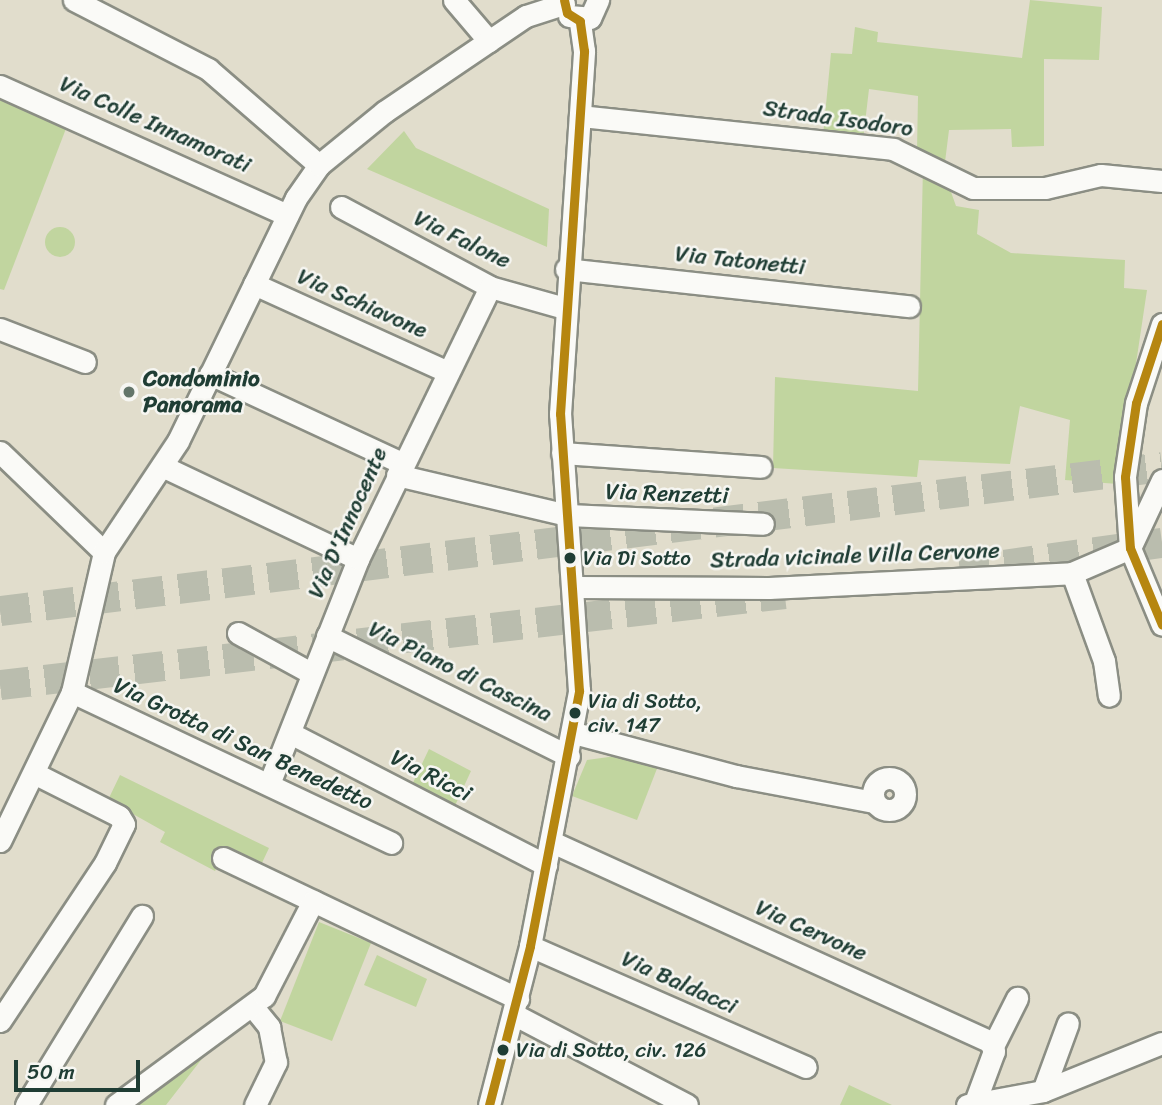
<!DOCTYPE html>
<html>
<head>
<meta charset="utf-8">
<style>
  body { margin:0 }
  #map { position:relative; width:1162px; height:1105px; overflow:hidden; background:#e1ddcc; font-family:Sriracha,sans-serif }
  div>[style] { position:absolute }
  .green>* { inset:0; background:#c1d59f }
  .round { border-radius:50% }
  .highway-tunnel>* { height:30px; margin-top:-15px; transform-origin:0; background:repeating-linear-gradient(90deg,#babdae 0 30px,transparent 0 45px) }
  .roads { filter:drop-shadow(2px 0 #8b8e84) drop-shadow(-2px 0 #8b8e84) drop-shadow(0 2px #8b8e84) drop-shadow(0 -2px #8b8e84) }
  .minor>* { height:21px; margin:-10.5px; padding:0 10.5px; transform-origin:10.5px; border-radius:10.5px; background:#fafaf7 }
  .minor>.ring { margin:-10.5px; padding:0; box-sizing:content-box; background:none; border:21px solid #fafaf7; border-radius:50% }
  .bus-1>* { height:9px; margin:-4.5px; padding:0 4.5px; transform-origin:4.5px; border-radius:4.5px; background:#b68610 }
  .dots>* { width:19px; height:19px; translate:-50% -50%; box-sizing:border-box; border:4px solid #f6f6f2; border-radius:50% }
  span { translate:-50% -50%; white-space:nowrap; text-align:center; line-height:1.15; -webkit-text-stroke:5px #f6f6f2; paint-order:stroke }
  .bus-label { font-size:21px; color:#1f3d34 }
  .left { translate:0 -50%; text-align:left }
  .street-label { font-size:23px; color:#1f3d34 }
  .poi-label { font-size:23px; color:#1f3d34; font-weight:700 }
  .scale { position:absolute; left:14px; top:1060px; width:126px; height:32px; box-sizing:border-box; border:4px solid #1f3d34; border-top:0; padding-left:9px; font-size:21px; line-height:24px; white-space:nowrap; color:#1f3d34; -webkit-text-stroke:5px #f6f6f2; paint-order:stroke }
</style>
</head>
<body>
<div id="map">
  <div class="green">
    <i style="clip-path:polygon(1030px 0,1102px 7px,1099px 60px,1044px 59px,1044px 146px,1012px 147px,1011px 129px,949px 130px,945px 162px,917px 151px,918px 96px,869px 89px,863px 140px,823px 136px,831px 53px,852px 54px,855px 27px,878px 32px,877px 42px,1022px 58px)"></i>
    <i style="clip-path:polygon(0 96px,67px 126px,4px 290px,0 289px)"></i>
    <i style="clip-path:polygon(404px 131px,416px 148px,549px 209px,547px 247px,367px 169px)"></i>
    <i style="clip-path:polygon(923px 166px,951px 192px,956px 206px,979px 210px,977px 234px,1011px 253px,1125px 260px,1124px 288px,1147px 290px,1118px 484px,1065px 480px,1070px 420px,1020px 406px,1010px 464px,919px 460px,917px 477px,773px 468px,775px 377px,918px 391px)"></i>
    <i class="round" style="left:45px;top:227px;width:30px;height:30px"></i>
    <i style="clip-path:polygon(429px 749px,471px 771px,453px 810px,410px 789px)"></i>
    <i style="clip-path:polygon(616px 756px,658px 766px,637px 820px,572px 796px,587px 760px)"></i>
    <i style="clip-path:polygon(120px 775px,269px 848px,261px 865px,227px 848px,215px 871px,160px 842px,165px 832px,108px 800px)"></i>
    <i style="clip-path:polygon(319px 922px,371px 943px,332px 1041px,280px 1021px)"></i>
    <i style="clip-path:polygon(377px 955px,427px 979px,416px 1007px,364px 985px)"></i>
    <i style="clip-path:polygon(215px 1042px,166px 1105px,138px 1105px,152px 1094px)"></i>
    <i style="clip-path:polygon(849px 1085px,892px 1105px,840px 1105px)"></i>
  </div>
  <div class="highway-tunnel">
    <i style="left:960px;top:571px;width:204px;rotate:-7.9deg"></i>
    <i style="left:0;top:611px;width:1171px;rotate:-7.06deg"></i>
    <i style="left:0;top:685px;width:790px;rotate:-6.61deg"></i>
  </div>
  <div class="roads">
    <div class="minor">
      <i style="left:74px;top:0;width:151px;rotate:27.2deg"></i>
      <i style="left:208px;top:69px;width:147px;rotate:40.9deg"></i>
      <i style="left:454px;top:0;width:54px;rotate:49.5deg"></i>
      <i style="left:569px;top:16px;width:21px;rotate:5deg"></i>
      <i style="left:590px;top:18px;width:20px;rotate:-66deg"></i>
      <i style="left:0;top:86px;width:315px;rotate:24.2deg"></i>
      <i style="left:580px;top:116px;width:315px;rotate:6deg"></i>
      <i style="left:893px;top:149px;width:89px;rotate:26deg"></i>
      <i style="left:973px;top:188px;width:72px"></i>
      <i style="left:1045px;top:188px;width:57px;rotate:-13.1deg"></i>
      <i style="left:1101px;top:175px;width:61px;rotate:5.6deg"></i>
      <i style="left:341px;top:207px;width:169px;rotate:28.2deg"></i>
      <i style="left:490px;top:287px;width:77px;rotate:15.8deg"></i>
      <i style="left:566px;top:269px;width:345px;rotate:6.2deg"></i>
      <i style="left:254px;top:284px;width:213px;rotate:24.4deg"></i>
      <i style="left:1162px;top:324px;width:83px;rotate:108.2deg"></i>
      <i style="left:1136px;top:403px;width:75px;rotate:98.5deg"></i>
      <i style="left:1125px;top:477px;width:71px;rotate:86deg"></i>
      <i style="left:1130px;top:548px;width:83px;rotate:67.4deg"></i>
      <i style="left:0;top:329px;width:91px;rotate:21.2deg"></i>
      <i style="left:210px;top:374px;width:212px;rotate:24.9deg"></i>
      <i style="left:0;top:452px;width:144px;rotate:43.9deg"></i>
      <i style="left:562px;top:453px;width:199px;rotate:4deg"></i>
      <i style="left:162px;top:466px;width:217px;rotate:25.4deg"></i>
      <i style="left:397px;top:475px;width:176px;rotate:13.2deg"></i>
      <i style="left:568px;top:515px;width:195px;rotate:2.6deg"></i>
      <i style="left:1072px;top:573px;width:94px;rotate:70deg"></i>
      <i style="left:1104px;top:661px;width:35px;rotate:82deg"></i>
      <i style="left:576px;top:587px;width:193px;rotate:0.3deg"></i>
      <i style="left:769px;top:588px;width:303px;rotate:-2.8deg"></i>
      <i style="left:1072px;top:573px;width:63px;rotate:-23.3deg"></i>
      <i style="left:1130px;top:548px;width:75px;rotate:-64.8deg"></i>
      <i style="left:238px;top:633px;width:83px;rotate:28.7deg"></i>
      <i style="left:327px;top:636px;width:270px;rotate:26.4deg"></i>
      <i style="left:72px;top:692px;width:353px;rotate:25.3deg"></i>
      <i style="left:574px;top:733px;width:168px;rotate:14.9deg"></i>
      <i style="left:736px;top:776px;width:140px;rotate:10.7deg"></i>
      <i style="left:292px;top:734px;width:286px;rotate:27.3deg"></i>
      <i class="ring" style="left:873px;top:778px;width:11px;height:11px"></i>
      <i style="left:269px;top:784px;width:242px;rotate:-68.4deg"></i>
      <i style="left:358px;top:559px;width:302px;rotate:-64.1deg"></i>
      <i style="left:0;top:841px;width:165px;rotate:-64.2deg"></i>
      <i style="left:72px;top:692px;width:144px;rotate:-77.1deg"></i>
      <i style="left:104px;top:552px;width:133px;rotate:-56.3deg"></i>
      <i style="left:178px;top:441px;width:270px;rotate:-64.1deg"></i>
      <i style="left:296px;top:198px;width:40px;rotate:-55.1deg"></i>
      <i style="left:319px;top:165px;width:84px;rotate:-39.2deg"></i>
      <i style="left:384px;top:112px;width:171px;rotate:-34.1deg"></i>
      <i style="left:526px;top:16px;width:40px;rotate:-18deg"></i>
      <i style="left:552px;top:842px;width:482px;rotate:24.5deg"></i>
      <i style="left:990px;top:1042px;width:10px;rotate:66deg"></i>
      <i style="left:994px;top:1051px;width:54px;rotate:110.4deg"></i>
      <i style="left:223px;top:858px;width:327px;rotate:25.5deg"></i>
      <i style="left:530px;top:946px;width:301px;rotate:23.7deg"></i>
      <i style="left:253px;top:1007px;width:26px;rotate:51deg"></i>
      <i style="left:269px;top:1027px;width:36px;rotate:79deg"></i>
      <i style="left:276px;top:1062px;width:48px;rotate:116deg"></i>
      <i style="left:515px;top:1015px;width:194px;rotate:27.6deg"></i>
      <i style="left:0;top:1021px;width:190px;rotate:-56.4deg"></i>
      <i style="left:105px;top:863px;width:43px;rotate:-64deg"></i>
      <i style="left:124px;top:824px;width:9px;rotate:-122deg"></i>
      <i style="left:119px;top:816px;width:93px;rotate:-153.2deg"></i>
      <i style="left:993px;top:1046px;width:54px;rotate:-63.4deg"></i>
      <i style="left:1043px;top:1091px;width:72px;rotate:-69.8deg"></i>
      <i style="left:26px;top:1105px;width:222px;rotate:-58.5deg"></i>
      <i style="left:116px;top:1105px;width:184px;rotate:-36.4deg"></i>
      <i style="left:264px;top:996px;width:107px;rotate:-62.7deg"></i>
      <i style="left:489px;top:1105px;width:164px;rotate:-75.5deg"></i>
      <i style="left:530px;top:946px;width:260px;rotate:-79.1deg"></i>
      <i style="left:579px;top:691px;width:278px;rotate:-93.9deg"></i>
      <i style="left:560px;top:414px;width:364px;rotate:-86.2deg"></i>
      <i style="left:584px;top:51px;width:30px;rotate:-98deg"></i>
      <i style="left:967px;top:1105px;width:77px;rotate:-10.4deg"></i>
      <i style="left:1043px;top:1091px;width:128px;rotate:-22deg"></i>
    </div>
  </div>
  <div class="bus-1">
    <i style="left:1162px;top:324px;width:83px;rotate:108.2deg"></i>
    <i style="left:1136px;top:403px;width:75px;rotate:98.5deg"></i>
    <i style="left:1125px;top:477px;width:71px;rotate:86deg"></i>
    <i style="left:1130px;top:548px;width:83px;rotate:67.4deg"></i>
    <i style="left:489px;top:1105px;width:164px;rotate:-75.5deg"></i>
    <i style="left:530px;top:946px;width:260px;rotate:-79.1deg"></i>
    <i style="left:579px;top:691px;width:278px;rotate:-93.9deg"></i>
    <i style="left:560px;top:414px;width:364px;rotate:-86.2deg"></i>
    <i style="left:584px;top:51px;width:30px;rotate:-98deg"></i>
    <i style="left:580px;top:21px;width:15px;rotate:-148deg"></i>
    <i style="left:567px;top:13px;width:13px;rotate:-103deg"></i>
  </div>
  <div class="dots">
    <i style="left:129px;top:392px;background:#637569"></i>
    <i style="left:570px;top:558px;background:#1f3d34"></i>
    <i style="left:575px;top:713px;background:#1f3d34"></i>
    <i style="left:503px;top:1050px;background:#1f3d34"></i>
  </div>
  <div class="bus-label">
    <span class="left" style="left:583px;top:558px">Via Di Sotto</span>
    <span class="left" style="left:588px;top:713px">Via di Sotto,<br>civ. 147</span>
    <span class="left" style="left:516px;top:1050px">Via di Sotto, civ. 126</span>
  </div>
  <div class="street-label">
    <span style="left:838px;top:119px;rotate:8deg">Strada Isodoro</span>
    <span style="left:155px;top:125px;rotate:24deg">Via Colle Innamorati</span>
    <span style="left:462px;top:240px;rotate:26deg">Via Falone</span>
    <span style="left:740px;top:261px;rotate:6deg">Via Tatonetti</span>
    <span style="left:362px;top:304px;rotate:24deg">Via Schiavone</span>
    <span style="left:667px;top:494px;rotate:2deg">Via Renzetti</span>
    <span style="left:348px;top:523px;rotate:-66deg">Via D'Innocente</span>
    <span style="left:855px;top:556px;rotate:-2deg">Strada vicinale Villa Cervone</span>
    <span style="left:460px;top:672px;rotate:26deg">Via Piano di Cascina</span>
    <span style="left:243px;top:744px;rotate:25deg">Via Grotta di San Benedetto</span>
    <span style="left:431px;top:776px;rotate:27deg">Via Ricci</span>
    <span style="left:811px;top:931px;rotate:24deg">Via Cervone</span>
    <span style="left:679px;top:983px;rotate:24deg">Via Baldacci</span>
  </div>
  <div class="poi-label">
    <span class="left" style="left:143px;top:392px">Condominio<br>Panorama</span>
  </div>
  <div class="scale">50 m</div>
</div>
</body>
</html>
